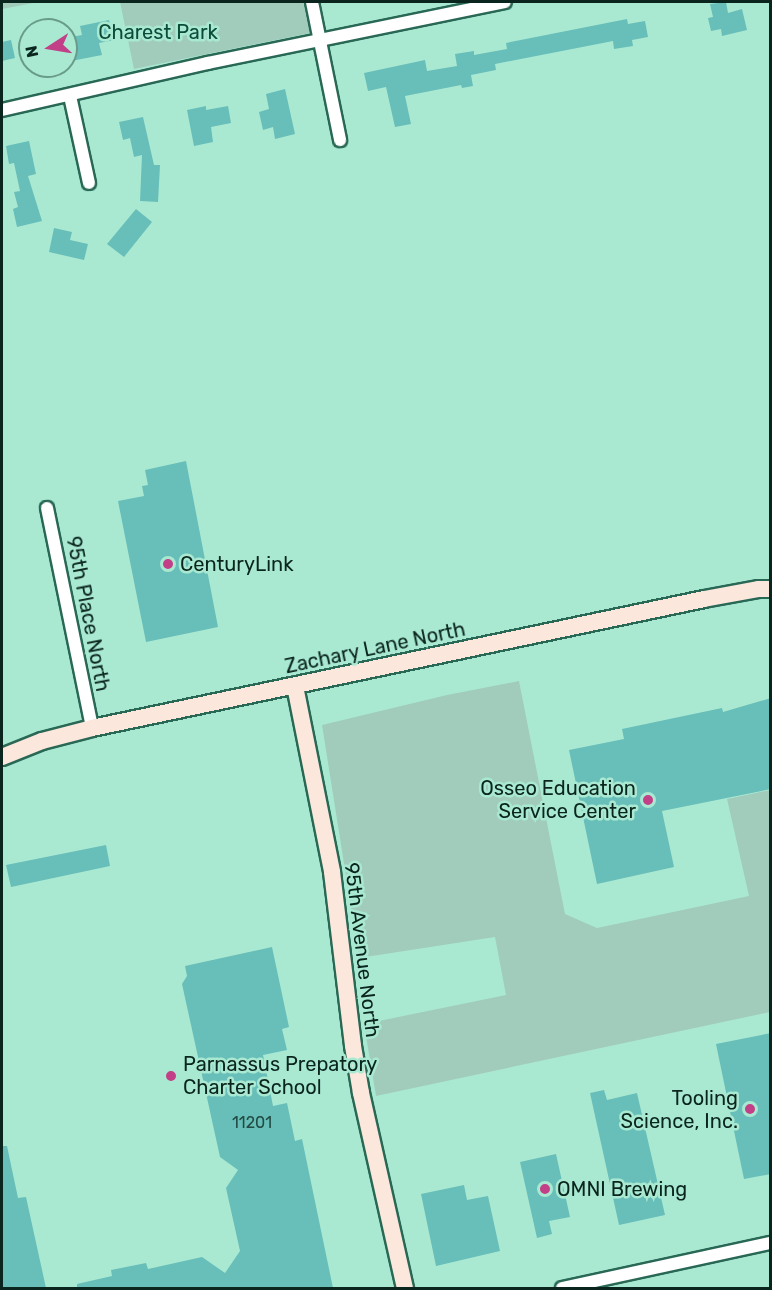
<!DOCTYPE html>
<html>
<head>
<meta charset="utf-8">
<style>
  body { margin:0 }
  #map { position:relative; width:772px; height:1290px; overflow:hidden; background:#a9e9d2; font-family:Rubik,sans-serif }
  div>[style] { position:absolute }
  .green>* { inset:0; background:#a1ccbc }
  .building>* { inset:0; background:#68beb8 }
  .roads { filter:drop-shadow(2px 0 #296855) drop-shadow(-2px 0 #296855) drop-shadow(0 2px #296855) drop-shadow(0 -2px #296855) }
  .street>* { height:12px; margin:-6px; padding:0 6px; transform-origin:6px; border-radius:6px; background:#fff }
  .secondary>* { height:16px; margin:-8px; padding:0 8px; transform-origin:8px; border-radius:8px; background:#fbe7dc }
  .dots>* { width:16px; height:16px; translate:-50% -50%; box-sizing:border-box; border:3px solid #a9e9d2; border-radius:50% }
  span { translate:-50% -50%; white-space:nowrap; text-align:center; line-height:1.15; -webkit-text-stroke:5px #a9e9d2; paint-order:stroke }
  .number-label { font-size:16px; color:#224b44 }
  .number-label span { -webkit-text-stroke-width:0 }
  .park-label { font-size:20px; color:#0a4b3a }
  .poi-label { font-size:20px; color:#0a251d }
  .left { translate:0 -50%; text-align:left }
  .right { translate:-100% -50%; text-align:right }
  .street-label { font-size:20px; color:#0a251d }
  .frame { position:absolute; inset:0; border:3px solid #0a251d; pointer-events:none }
  .north { position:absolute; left:18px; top:18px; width:60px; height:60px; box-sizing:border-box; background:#a9e9d2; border:2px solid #699b8a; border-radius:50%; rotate:258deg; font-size:16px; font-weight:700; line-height:24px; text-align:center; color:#0a251d }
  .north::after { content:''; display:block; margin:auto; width:21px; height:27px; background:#c14088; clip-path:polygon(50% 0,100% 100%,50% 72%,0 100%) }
</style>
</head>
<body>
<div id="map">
  <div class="green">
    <i style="clip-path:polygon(2px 2px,39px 2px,2px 9px)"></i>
    <i style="clip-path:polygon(120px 2px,303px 2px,310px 33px,134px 69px)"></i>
    <i style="clip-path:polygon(519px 681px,565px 914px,597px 928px,749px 896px,727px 799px,770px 790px,770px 1012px,376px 1096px,364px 1024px,506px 995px,495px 937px,359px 958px,322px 725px,447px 695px)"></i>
  </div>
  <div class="building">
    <i style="clip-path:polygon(726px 2px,728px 13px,742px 9px,747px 30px,722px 36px,721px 29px,711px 31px,708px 18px,713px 17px,710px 4px)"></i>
    <i style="clip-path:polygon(627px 19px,628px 24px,645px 21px,648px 37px,632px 40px,633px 46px,614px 49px,613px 41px,495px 64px,496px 70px,471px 75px,473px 86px,462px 88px,461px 85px,405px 96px,411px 124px,395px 127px,386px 87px,368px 91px,364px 73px,425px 60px,427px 71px,457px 66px,455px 54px,474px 51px,474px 55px,507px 49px,506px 43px)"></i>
    <i style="clip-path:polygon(109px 20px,114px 40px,99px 43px,102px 55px,66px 62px,66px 38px,82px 35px,80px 26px)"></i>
    <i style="clip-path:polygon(11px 40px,15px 58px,2px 61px,2px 42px)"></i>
    <i style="clip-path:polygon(285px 89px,295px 134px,275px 139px,273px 127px,263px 130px,259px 112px,269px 109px,266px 94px)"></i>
    <i style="clip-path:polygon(206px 106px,206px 110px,228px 106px,231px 123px,211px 127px,213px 142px,194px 146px,187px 110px)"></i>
    <i style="clip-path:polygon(143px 117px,154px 165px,160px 165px,158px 202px,140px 201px,142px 155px,134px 157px,130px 138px,123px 140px,119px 122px)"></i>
    <i style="clip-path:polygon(29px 141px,36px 174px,28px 176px,42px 221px,17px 227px,13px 209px,18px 207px,14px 192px,20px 191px,14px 163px,9px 164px,6px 146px)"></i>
    <i style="clip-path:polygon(136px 209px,152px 222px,124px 257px,107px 244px)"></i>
    <i style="clip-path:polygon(54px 228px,72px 232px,70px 240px,88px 244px,84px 260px,49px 252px)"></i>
    <i style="clip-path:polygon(186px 461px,218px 627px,146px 642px,118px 501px,144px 496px,142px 486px,148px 485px,145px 470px)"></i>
    <i style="clip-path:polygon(771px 698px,771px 789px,662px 811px,674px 867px,597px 884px,569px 750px,624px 739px,622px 729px,722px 708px,723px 712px)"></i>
    <i style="clip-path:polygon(106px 845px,110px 866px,11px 887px,6px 865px)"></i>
    <i style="clip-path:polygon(272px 947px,289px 1027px,282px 1029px,287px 1050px,263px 1055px,273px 1106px,287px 1103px,295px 1141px,302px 1139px,333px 1288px,77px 1288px,77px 1284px,112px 1276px,111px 1270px,146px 1263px,148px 1269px,202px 1257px,225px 1273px,240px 1251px,226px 1188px,238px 1170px,220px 1157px,182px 984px,187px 976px,185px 966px)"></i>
    <i style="clip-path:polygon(771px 1033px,771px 1174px,744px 1179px,716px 1044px)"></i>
    <i style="clip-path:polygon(604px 1090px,607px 1100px,637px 1093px,665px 1215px,619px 1225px,590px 1093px)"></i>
    <i style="clip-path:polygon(2px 1146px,7px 1146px,18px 1198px,26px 1197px,46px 1288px,2px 1288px)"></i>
    <i style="clip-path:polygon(556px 1154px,570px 1217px,549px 1221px,552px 1234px,537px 1238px,520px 1162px)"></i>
    <i style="clip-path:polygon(464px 1185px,467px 1200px,488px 1196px,500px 1251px,436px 1266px,421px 1194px)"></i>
  </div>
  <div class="roads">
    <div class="street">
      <i style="left:312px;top:2px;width:141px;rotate:78.5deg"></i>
      <i style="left:70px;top:96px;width:89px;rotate:77.7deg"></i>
      <i style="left:2px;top:110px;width:211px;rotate:-12.9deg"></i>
      <i style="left:208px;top:63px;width:303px;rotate:-11.6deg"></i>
      <i style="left:47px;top:508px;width:225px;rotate:78.4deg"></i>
      <i style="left:562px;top:1288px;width:213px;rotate:-12.2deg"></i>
    </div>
    <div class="secondary">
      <i style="left:295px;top:686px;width:190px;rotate:78.7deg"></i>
      <i style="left:332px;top:872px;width:175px;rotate:83.1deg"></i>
      <i style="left:353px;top:1046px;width:48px;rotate:80.3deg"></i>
      <i style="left:361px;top:1093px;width:200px;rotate:77.3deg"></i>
      <i style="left:2px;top:757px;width:43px;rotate:-21.8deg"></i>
      <i style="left:42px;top:741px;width:52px;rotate:-14.6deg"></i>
      <i style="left:92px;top:728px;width:625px;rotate:-11.9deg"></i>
      <i style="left:704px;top:599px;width:56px;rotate:-10.3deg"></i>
      <i style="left:759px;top:589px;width:11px"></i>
    </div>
  </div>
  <div class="dots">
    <i style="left:168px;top:564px;background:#c14088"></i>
    <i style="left:648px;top:800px;background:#c14088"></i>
    <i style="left:171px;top:1076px;background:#c14088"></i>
    <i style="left:750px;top:1109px;background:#c14088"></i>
    <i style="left:545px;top:1189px;background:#c14088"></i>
  </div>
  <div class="number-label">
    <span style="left:252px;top:1123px">11201</span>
  </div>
  <div class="park-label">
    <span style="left:158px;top:32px">Charest Park</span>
  </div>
  <div class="poi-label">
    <span class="left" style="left:180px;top:564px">CenturyLink</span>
    <span class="right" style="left:636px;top:800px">Osseo Education<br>Service Center</span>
    <span class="left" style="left:183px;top:1076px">Parnassus Prepatory<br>Charter School</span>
    <span class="right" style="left:738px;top:1110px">Tooling<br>Science, Inc.</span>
    <span class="left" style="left:557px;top:1189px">OMNI Brewing</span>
  </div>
  <div class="street-label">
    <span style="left:88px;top:614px;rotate:79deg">95th Place North</span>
    <span style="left:375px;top:648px;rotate:-12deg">Zachary Lane North</span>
    <span style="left:362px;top:950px;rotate:83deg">95th Avenue North</span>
  </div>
  <div class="frame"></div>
  <div class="north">N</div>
</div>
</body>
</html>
